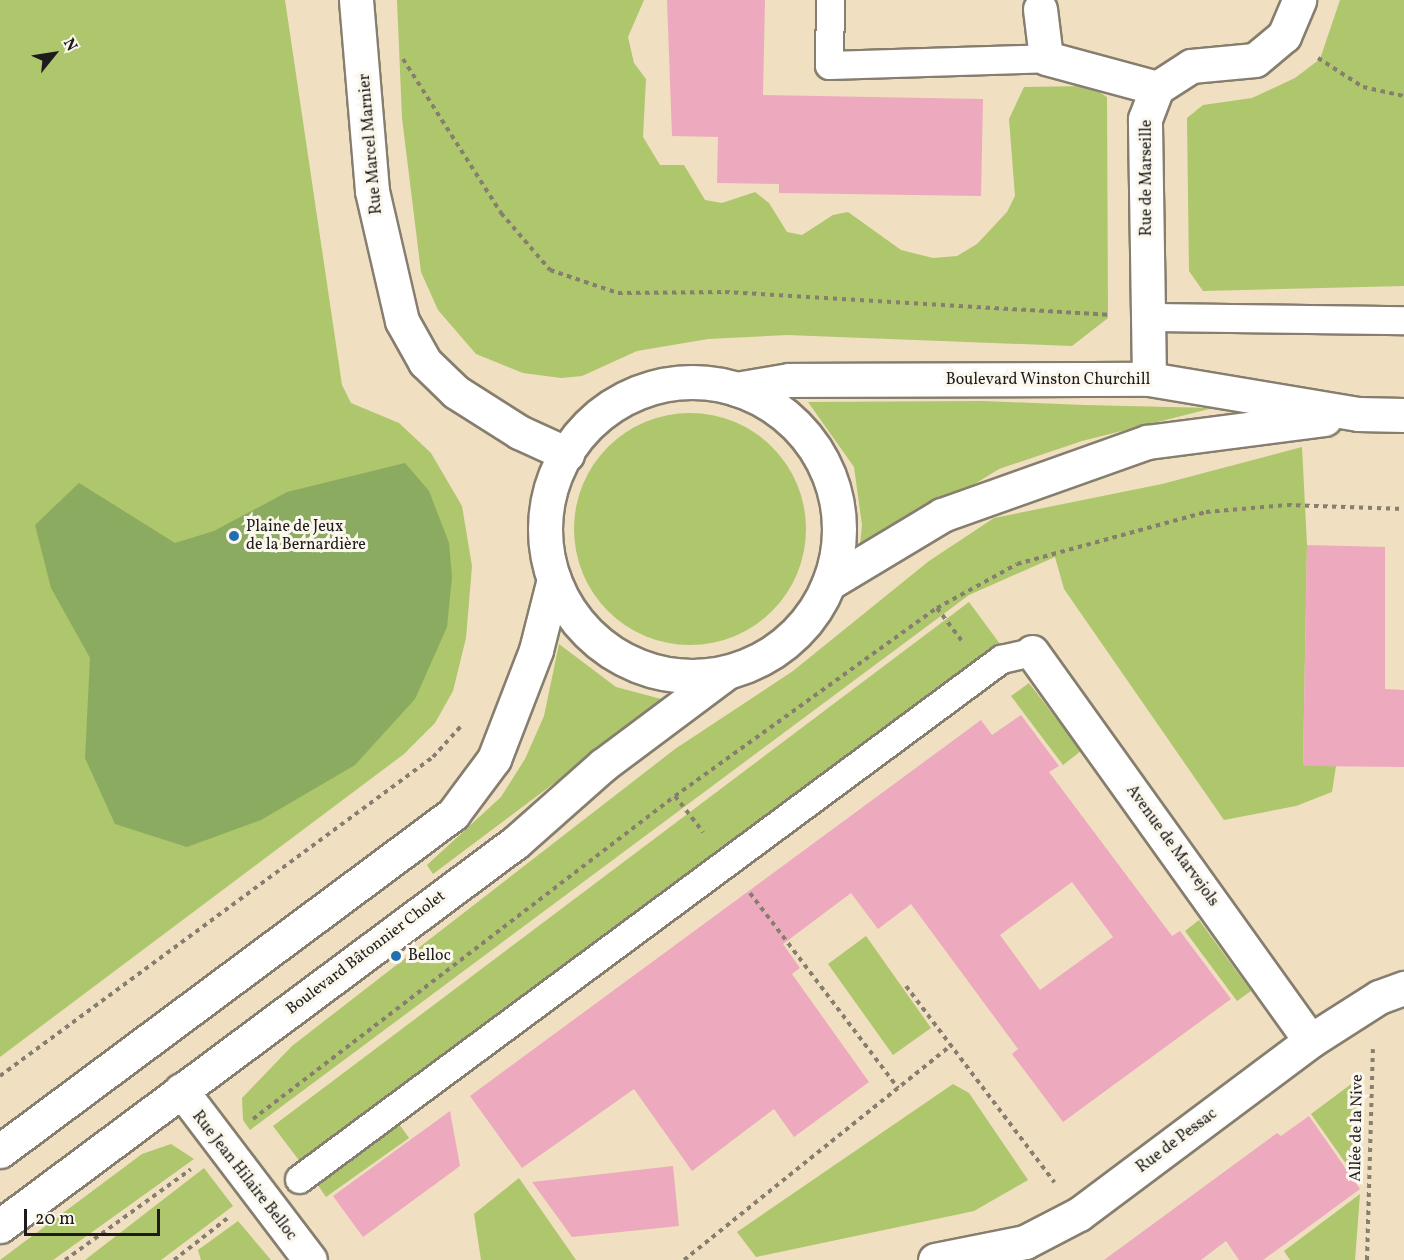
<!DOCTYPE html>
<html>
<head>
<meta charset="utf-8">
<style>
  body { margin:0 }
  #map { position:relative; width:1404px; height:1260px; overflow:hidden; background:#f0dfc0; font-family:Vollkorn,serif }
  div>[style] { position:absolute }
  .green>* { inset:0; background:#aec66c }
  .round { border-radius:50% }
  .forest>* { inset:0; background:#8aab60 }
  .building>* { inset:0; background:#edaabe }
  .path>* { height:4px; margin-top:-2px; transform-origin:0; background:repeating-linear-gradient(90deg,#867e6e 0 4.5px,transparent 0 9px) }
  .roads { filter:drop-shadow(2px 0 #867e6e) drop-shadow(-2px 0 #867e6e) drop-shadow(0 2px #867e6e) drop-shadow(0 -2px #867e6e) }
  .service>* { height:27px; margin:-13.5px; padding:0 13.5px; transform-origin:13.5px; border-radius:13.5px; background:#fff }
  .minor>* { height:33px; margin:-16.5px; padding:0 16.5px; transform-origin:16.5px; border-radius:16.5px; background:#fff }
  .tertiary>* { height:33px; margin:-16.5px; padding:0 16.5px; transform-origin:16.5px; border-radius:16.5px; background:#fff }
  .tertiary>.ring { margin:-16.5px; padding:0; box-sizing:content-box; background:none; border:33px solid #fff; border-radius:50% }
  .dots>* { width:16px; height:16px; translate:-50% -50%; box-sizing:border-box; border:3px solid #fbf7ec; border-radius:50% }
  span { translate:-50% -50%; white-space:nowrap; text-align:center; line-height:1.15; -webkit-text-stroke:6px #fbf7ec; paint-order:stroke }
  .street-label { font-size:16px; color:#1c1c1c }
  .poi-label { font-size:16px; color:#1c1c1c }
  .left { translate:0 -50%; text-align:left }
  .north { position:absolute; left:24px; top:24px; width:60px; height:60px; -webkit-text-stroke:4px #fbf7ec; paint-order:stroke; rotate:60deg; font-size:16px; font-weight:700; line-height:24px; text-align:center; color:#1c1c1c }
  .north::after { content:''; display:block; margin:auto; width:21px; height:27px; background:#1c1c1c; clip-path:polygon(50% 0,100% 100%,50% 72%,0 100%) }
  .scale { position:absolute; left:24px; top:1209px; width:136px; height:27px; box-sizing:border-box; border:3px solid #1c1c1c; border-top:0; padding-left:8px; font-size:18px; line-height:21px; white-space:nowrap; color:#1c1c1c; -webkit-text-stroke:4px #fbf7ec; paint-order:stroke }
</style>
</head>
<body>
<div id="map">
  <div class="green">
    <i style="clip-path:polygon(0 0,285px 0,342px 385px,351px 403px,399px 423px,431px 453px,462px 506px,472px 566px,466px 638px,453px 691px,435px 723px,404px 754px,0 1057px)"></i>
    <i style="clip-path:polygon(397px 0,644px 0,628px 37px,634px 63px,646px 79px,643px 137px,660px 165px,684px 165px,705px 200px,722px 203px,755px 192px,769px 203px,787px 232px,802px 235px,833px 215px,848px 212px,901px 250px,933px 258px,957px 256px,977px 244px,1007px 212px,1015px 196px,1009px 119px,1024px 87px,1089px 86px,1107px 97px,1108px 318px,1072px 346px,787px 335px,708px 339px,637px 351px,582px 376px,561px 378px,523px 373px,476px 354px,438px 310px,421px 272px,402px 118px)"></i>
    <i style="clip-path:polygon(1340px 0,1404px 0,1404px 286px,1203px 291px,1189px 271px,1187px 118px,1203px 105px,1252px 98px,1295px 78px,1320px 59px)"></i>
    <i style="clip-path:polygon(983px 401px,1084px 405px,1213px 408px,1082px 441px,999px 469px,859px 555px,862px 525px,854px 467px,808px 402px)"></i>
    <i class="round" style="left:574px;top:413px;width:232px;height:232px"></i>
    <i style="clip-path:polygon(1302px 447px,1307px 545px,1303px 765px,1336px 766px,1332px 792px,1296px 806px,1224px 820px,1064px 589px,1055px 557px,969px 595px,250px 1130px,243px 1120px,242px 1098px,292px 1046px,675px 749px,793px 671px,929px 561px,994px 518px,1162px 484px)"></i>
    <i style="clip-path:polygon(969px 602px,1000px 644px,304px 1167px,273px 1126px)"></i>
    <i style="clip-path:polygon(559px 644px,616px 687px,665px 700px,433px 874px,427px 865px,501px 797px,525px 759px,544px 716px)"></i>
    <i style="clip-path:polygon(1029px 683px,1081px 751px,1063px 765px,1011px 696px)"></i>
    <i style="clip-path:polygon(1199px 920px,1251px 991px,1237px 1001px,1185px 931px)"></i>
    <i style="clip-path:polygon(866px 936px,931px 1028px,893px 1055px,828px 964px)"></i>
    <i style="clip-path:polygon(1358px 1079px,1361px 1185px,1311px 1114px)"></i>
    <i style="clip-path:polygon(953px 1084px,969px 1093px,1028px 1180px,974px 1211px,756px 1257px,737px 1232px)"></i>
    <i style="clip-path:polygon(394px 1117px,409px 1138px,326px 1197px,311px 1175px)"></i>
    <i style="clip-path:polygon(171px 1144px,194px 1159px,53px 1260px,0 1260px,142px 1154px)"></i>
    <i style="clip-path:polygon(204px 1168px,233px 1206px,161px 1260px,85px 1260px)"></i>
    <i style="clip-path:polygon(519px 1178px,576px 1260px,481px 1260px,474px 1214px)"></i>
    <i style="clip-path:polygon(1360px 1194px,1355px 1260px,1290px 1260px,1284px 1251px)"></i>
    <i style="clip-path:polygon(238px 1221px,271px 1260px,201px 1260px,198px 1250px)"></i>
  </div>
  <div class="forest">
    <i style="clip-path:polygon(405px 463px,429px 491px,449px 543px,452px 577px,447px 627px,415px 699px,355px 765px,261px 820px,187px 847px,115px 824px,85px 758px,90px 658px,51px 588px,35px 525px,79px 483px,175px 543px,214px 531px,287px 492px)"></i>
  </div>
  <div class="building">
    <i style="clip-path:polygon(667px 0,765px 0,763px 95px,983px 99px,981px 196px,779px 193px,779px 184px,717px 183px,718px 137px,672px 136px)"></i>
    <i style="clip-path:polygon(1307px 545px,1385px 547px,1385px 689px,1404px 690px,1404px 767px,1303px 766px)"></i>
    <i style="clip-path:polygon(evenodd,1021px 715px,1059px 766px,1049px 772px,1172px 936px,1180px 931px,1231px 999px,1063px 1122px,1012px 1054px,1018px 1049px,911px 904px,878px 929px,851px 893px,783px 944px,800px 968px,792px 974px,869px 1082px,794px 1137px,774px 1109px,692px 1171px,634px 1089px,522px 1168px,470px 1096px,981px 720px,992px 735px,1021px 715px,1072px 882px,1113px 937px,1040px 990px,1000px 935px,1072px 882px)"></i>
    <i style="clip-path:polygon(450px 1111px,460px 1166px,363px 1237px,333px 1196px)"></i>
    <i style="clip-path:polygon(1309px 1116px,1360px 1189px,1263px 1260px,1239px 1260px,1226px 1241px,1201px 1260px,1104px 1260px,1277px 1133px,1281px 1136px)"></i>
    <i style="clip-path:polygon(673px 1166px,679px 1226px,572px 1237px,532px 1182px)"></i>
  </div>
  <div class="path">
    <i style="left:1318px;top:58px;width:54px;rotate:32.8deg"></i>
    <i style="left:1363px;top:87px;width:42px;rotate:12.4deg"></i>
    <i style="left:403px;top:59px;width:183px;rotate:57.5deg"></i>
    <i style="left:501px;top:213px;width:75px;rotate:49.3deg"></i>
    <i style="left:550px;top:270px;width:72px;rotate:18.7deg"></i>
    <i style="left:618px;top:293px;width:107px;rotate:-0.5deg"></i>
    <i style="left:725px;top:292px;width:384px;rotate:3.4deg"></i>
    <i style="left:937px;top:608px;width:41px;rotate:52.9deg"></i>
    <i style="left:675px;top:796px;width:46px;rotate:52.1deg"></i>
    <i style="left:750px;top:893px;width:245px;rotate:52.8deg"></i>
    <i style="left:906px;top:986px;width:246px;rotate:52.9deg"></i>
    <i style="left:0;top:1076px;width:538px;rotate:-36.38deg"></i>
    <i style="left:433px;top:757px;width:43px;rotate:-47.8deg"></i>
    <i style="left:253px;top:1119px;width:531px;rotate:-37.43deg"></i>
    <i style="left:675px;top:796px;width:322px;rotate:-35.7deg"></i>
    <i style="left:937px;top:608px;width:91px;rotate:-28.8deg"></i>
    <i style="left:1017px;top:564px;width:196px;rotate:-15.4deg"></i>
    <i style="left:1206px;top:512px;width:81px;rotate:-4.9deg"></i>
    <i style="left:1287px;top:505px;width:117px;rotate:2deg"></i>
    <i style="left:65px;top:1260px;width:155px;rotate:-35.8deg"></i>
    <i style="left:174px;top:1260px;width:70px;rotate:-38deg"></i>
    <i style="left:684px;top:1260px;width:343px;rotate:-38.8deg"></i>
    <i style="left:1367px;top:1260px;width:211px;rotate:-88.4deg"></i>
  </div>
  <div class="roads">
    <div class="service">
      <i style="left:830px;top:0;width:65px;rotate:90.9deg"></i>
      <i style="left:829px;top:65px;width:217px;rotate:-1.8deg"></i>
      <i style="left:1148px;top:317px;width:256px;rotate:0.7deg"></i>
      <i style="left:299px;top:1179px;width:874px;rotate:-36.53deg"></i>
      <i style="left:1001px;top:659px;width:32px;rotate:-13deg"></i>
    </div>
    <div class="minor">
      <i style="left:356px;top:0;width:192px;rotate:85.2deg"></i>
      <i style="left:372px;top:191px;width:133px;rotate:77deg"></i>
      <i style="left:402px;top:321px;width:47px;rotate:60.7deg"></i>
      <i style="left:425px;top:362px;width:43px;rotate:44.1deg"></i>
      <i style="left:456px;top:392px;width:75px;rotate:32.4deg"></i>
      <i style="left:519px;top:432px;width:53px;rotate:24.6deg"></i>
      <i style="left:1040px;top:9px;width:49px;rotate:83deg"></i>
      <i style="left:1046px;top:58px;width:115px;rotate:15.1deg"></i>
      <i style="left:1149px;top:379px;width:260px;rotate:-90.9deg"></i>
      <i style="left:1145px;top:119px;width:33px;rotate:-69deg"></i>
      <i style="left:1157px;top:88px;width:40px;rotate:-32.9deg"></i>
      <i style="left:1191px;top:66px;width:64px;rotate:-5.4deg"></i>
      <i style="left:1255px;top:60px;width:38px;rotate:-40deg"></i>
      <i style="left:1284px;top:36px;width:39px;rotate:-67deg"></i>
      <i style="left:1032px;top:652px;width:478px;rotate:54.4deg"></i>
      <i style="left:181px;top:1090px;width:213px;rotate:52.8deg"></i>
      <i style="left:935px;top:1260px;width:92px;rotate:-11.3deg"></i>
      <i style="left:1025px;top:1242px;width:61px;rotate:-27.4deg"></i>
      <i style="left:1079px;top:1214px;width:289px;rotate:-36.8deg"></i>
      <i style="left:1310px;top:1041px;width:82px;rotate:-32.5deg"></i>
      <i style="left:1379px;top:997px;width:27px;rotate:-20deg"></i>
    </div>
    <div class="tertiary">
      <i class="ring" style="left:545px;top:382px;width:261px;height:261px"></i>
      <i style="left:736px;top:389px;width:54px;rotate:-9.6deg"></i>
      <i style="left:789px;top:380px;width:360px;rotate:-0.2deg"></i>
      <i style="left:1149px;top:379px;width:212px;rotate:9.5deg"></i>
      <i style="left:1358px;top:414px;width:46px;rotate:1.2deg"></i>
      <i style="left:829px;top:583px;width:132px;rotate:-31deg"></i>
      <i style="left:942px;top:515px;width:218px;rotate:-19.6deg"></i>
      <i style="left:1147px;top:442px;width:179px;rotate:-7.4deg"></i>
      <i style="left:0;top:1151px;width:565px;rotate:-36.65deg"></i>
      <i style="left:453px;top:814px;width:69px;rotate:-53.3deg"></i>
      <i style="left:494px;top:759px;width:117px;rotate:-68.9deg"></i>
      <i style="left:536px;top:650px;width:73px;rotate:-75.8deg"></i>
      <i style="left:0;top:1226px;width:643px;rotate:-36.66deg"></i>
      <i style="left:516px;top:842px;width:116px;rotate:-41.5deg"></i>
      <i style="left:603px;top:765px;width:154px;rotate:-36.8deg"></i>
    </div>
  </div>
  <div class="dots">
    <i style="left:234px;top:536px;background:#1f6fb2"></i>
    <i style="left:396px;top:956px;background:#1f6fb2"></i>
  </div>
  <div class="street-label">
    <span style="left:371px;top:144px;rotate:-95deg">Rue Marcel Marnier</span>
    <span style="left:1147px;top:178px;rotate:-90deg">Rue de Marseille</span>
    <span style="left:1048px;top:380px">Boulevard Winston Churchill</span>
    <span style="left:1172px;top:846px;rotate:54deg">Avenue de Marvejols</span>
    <span style="left:366px;top:953px;rotate:-37deg">Boulevard Bâtonnier Cholet</span>
    <span style="left:1357px;top:1128px;rotate:-89deg">Allée de la Nive</span>
    <span style="left:1177px;top:1141px;rotate:-37deg">Rue de Pessac</span>
    <span style="left:244px;top:1176px;rotate:52deg">Rue Jean Hilaire Belloc</span>
  </div>
  <div class="poi-label">
    <span class="left" style="left:246px;top:536px">Plaine de Jeux<br>de la Bernardière</span>
    <span class="left" style="left:408px;top:956px">Belloc</span>
  </div>
  <div class="north">N</div>
  <div class="scale">20 m</div>
</div>
</body>
</html>
